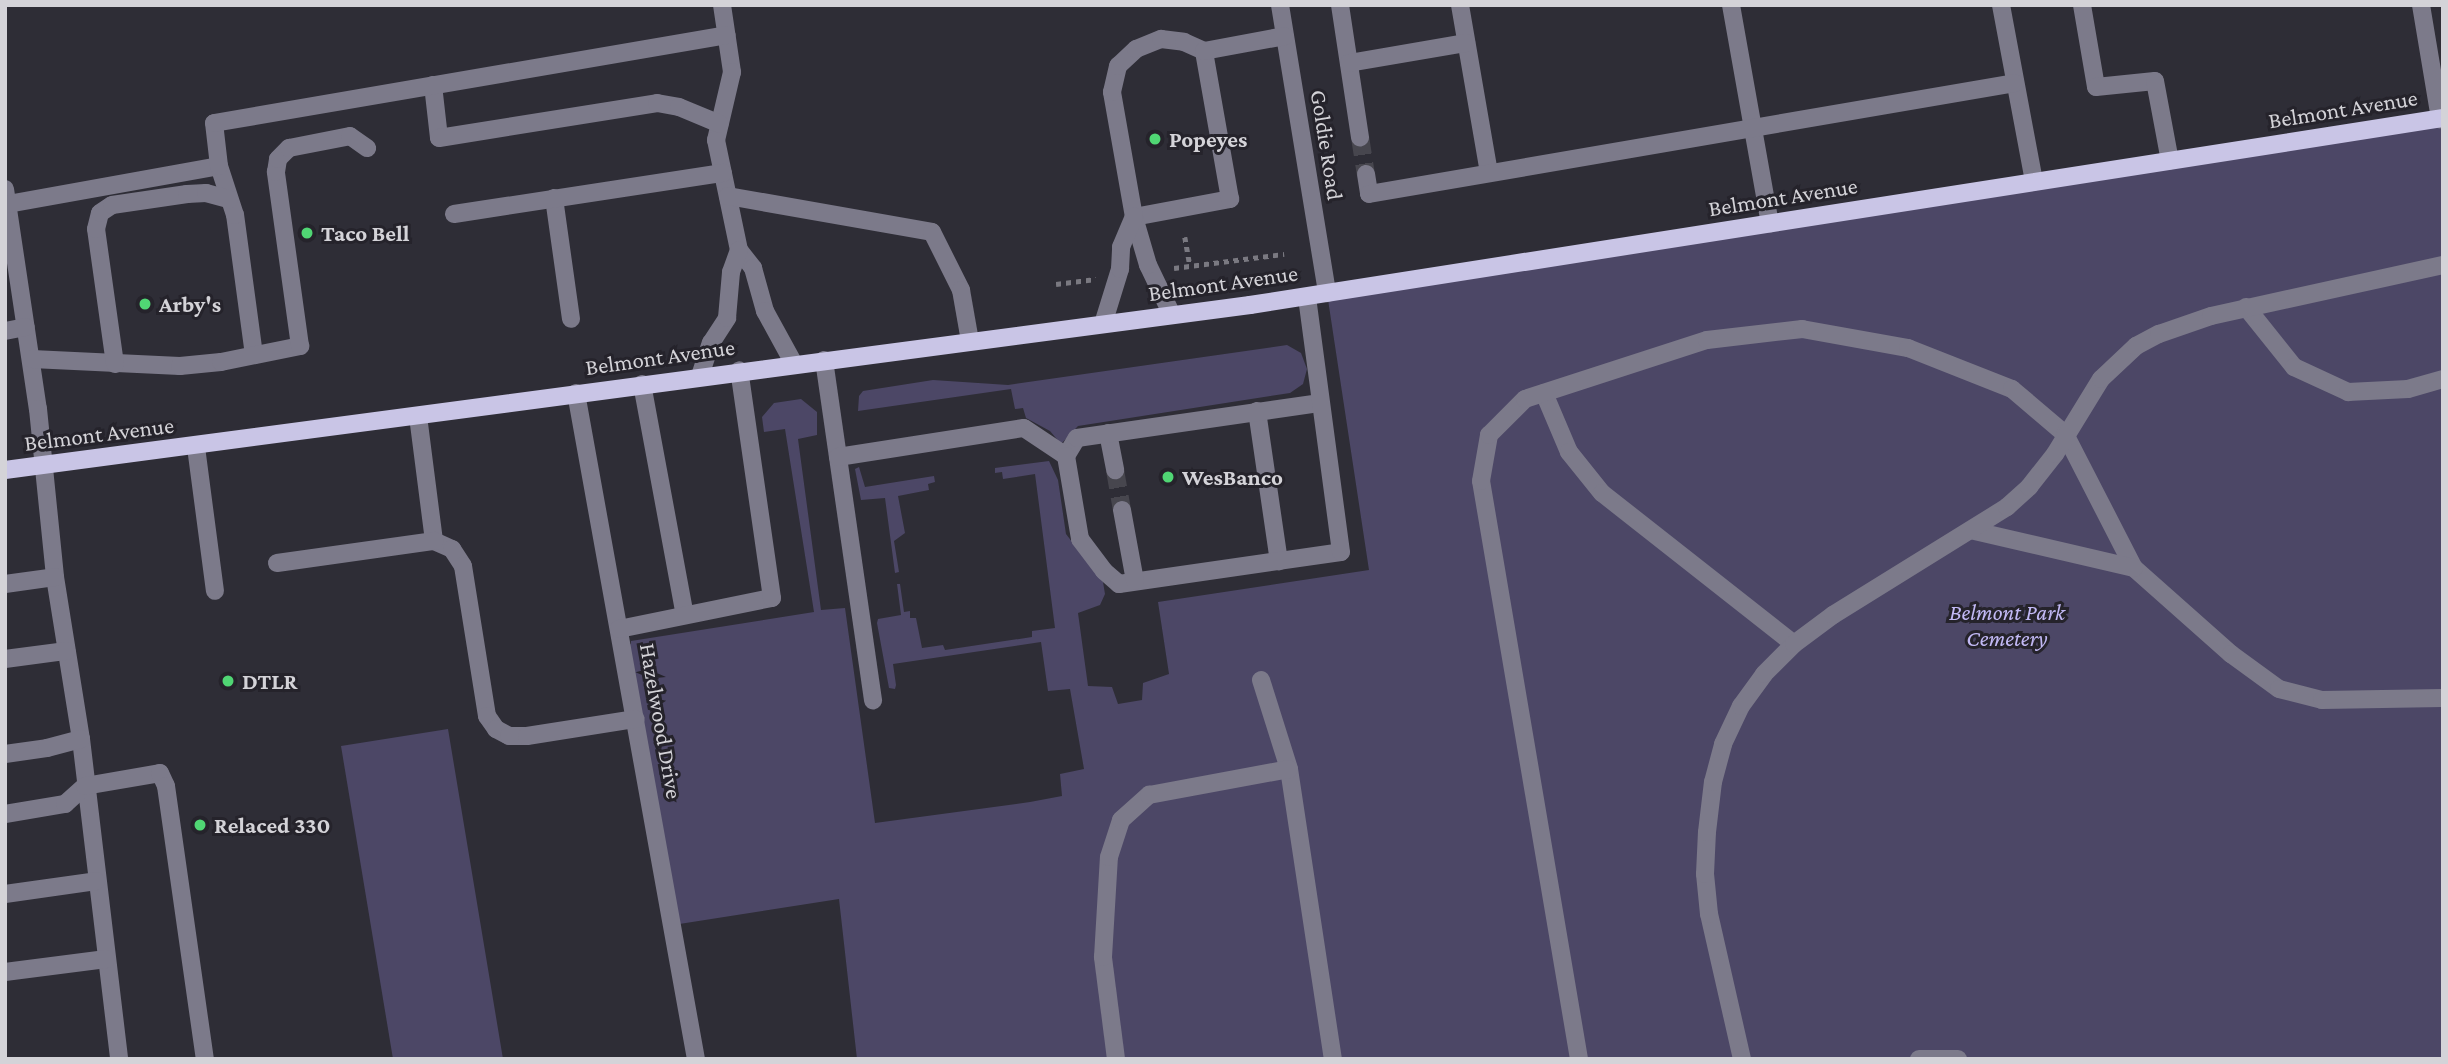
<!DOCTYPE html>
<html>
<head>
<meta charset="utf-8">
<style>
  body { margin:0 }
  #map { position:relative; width:2448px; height:1064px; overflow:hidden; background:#2e2d36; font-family:"Crimson Pro",serif }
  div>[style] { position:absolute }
  .green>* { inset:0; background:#4c4766 }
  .minor-tunnel>* { height:18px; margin-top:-9px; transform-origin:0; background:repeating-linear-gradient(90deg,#47464e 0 18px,transparent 0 27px) }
  .path>* { height:4.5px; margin-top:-2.25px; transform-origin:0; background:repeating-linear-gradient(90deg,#7a7981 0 5px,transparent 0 10px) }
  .minor>* { height:18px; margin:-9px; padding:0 9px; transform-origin:9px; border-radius:9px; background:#7c7a8a }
  .major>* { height:18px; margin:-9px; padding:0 9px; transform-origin:9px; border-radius:9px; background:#c9c5e6 }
  .dots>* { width:19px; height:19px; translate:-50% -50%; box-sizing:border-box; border:4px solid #25232b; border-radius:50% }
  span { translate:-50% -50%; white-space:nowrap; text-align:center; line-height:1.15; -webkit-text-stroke:6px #25232b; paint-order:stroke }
  .street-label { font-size:23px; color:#d4d3d8 }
  .poi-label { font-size:23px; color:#d4d3d8; font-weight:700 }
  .left { translate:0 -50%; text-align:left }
  .park-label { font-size:23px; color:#c2b9f5; font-style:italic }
  .frame { position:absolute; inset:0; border:7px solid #d4d3d8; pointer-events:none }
</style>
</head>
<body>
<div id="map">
  <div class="green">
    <i style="clip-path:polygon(2443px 118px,2443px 1059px,857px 1059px,839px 899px,673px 925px,623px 646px,631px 644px,631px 641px,814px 612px,785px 429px,764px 432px,762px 417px,774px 403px,801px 399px,817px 412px,817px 435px,798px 439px,821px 610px,845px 608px,875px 823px,1030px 802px,1062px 796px,1060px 774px,1084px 769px,1070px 689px,1048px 691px,1041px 642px,893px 664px,896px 685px,895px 689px,889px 688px,877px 623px,878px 619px,901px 615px,897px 584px,900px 584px,904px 612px,910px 611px,910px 618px,916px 618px,922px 648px,943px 645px,945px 650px,1032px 637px,1032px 631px,1055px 628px,1035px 474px,1003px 479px,1002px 472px,995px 473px,995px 468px,1049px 461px,1058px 480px,1066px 534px,1103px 582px,1105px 594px,1100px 605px,1078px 613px,1088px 686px,1112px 687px,1118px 704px,1142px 700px,1143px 683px,1169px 674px,1158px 602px,1369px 570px,1327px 293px)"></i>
    <i style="clip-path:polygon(1287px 345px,1301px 353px,1307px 369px,1303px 384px,1290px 393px,1078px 426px,1061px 444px,1050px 431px,1026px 418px,1023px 408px,1015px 409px,1011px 389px,858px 411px,859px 396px,863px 391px,933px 380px,1008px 385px)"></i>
    <i style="clip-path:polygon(859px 467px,865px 487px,934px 476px,935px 482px,928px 484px,929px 490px,898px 496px,905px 533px,894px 541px,899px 572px,895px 573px,885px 498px,861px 500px,855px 469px)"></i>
    <i style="clip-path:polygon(448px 729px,503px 1059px,393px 1059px,341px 746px)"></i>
  </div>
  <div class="minor-tunnel">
    <i style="left:1360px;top:137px;width:37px;rotate:81deg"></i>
    <i style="left:1115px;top:470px;width:41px;rotate:80.1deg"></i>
  </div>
  <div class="path">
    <i style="left:1185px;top:237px;width:29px;rotate:80deg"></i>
    <i style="left:1174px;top:268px;width:111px;rotate:-7.3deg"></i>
    <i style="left:1056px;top:284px;width:40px;rotate:-7.1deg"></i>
  </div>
  <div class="minor">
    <i style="left:722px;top:5px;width:68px;rotate:81.5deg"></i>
    <i style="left:732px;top:72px;width:70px;rotate:103.2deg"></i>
    <i style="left:716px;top:140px;width:112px;rotate:78.2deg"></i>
    <i style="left:739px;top:250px;width:23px;rotate:52deg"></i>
    <i style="left:753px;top:268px;width:45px;rotate:74.4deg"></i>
    <i style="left:765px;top:311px;width:60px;rotate:61.3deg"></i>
    <i style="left:1280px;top:5px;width:292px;rotate:80.7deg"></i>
    <i style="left:1340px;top:5px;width:134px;rotate:81.4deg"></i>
    <i style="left:1460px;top:5px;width:170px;rotate:80.2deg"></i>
    <i style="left:1731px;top:5px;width:222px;rotate:79.9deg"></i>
    <i style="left:2001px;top:5px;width:180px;rotate:79.4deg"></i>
    <i style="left:2082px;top:5px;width:83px;rotate:80.3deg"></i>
    <i style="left:2096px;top:87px;width:59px;rotate:-5.8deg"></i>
    <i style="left:2155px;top:81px;width:81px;rotate:79.4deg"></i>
    <i style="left:2421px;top:5px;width:116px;rotate:80.5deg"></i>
    <i style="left:1349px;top:63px;width:119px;rotate:-9.7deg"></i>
    <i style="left:433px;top:85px;width:53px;rotate:83.5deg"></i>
    <i style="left:439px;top:138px;width:221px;rotate:-9.1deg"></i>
    <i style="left:657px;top:103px;width:22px;rotate:10deg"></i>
    <i style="left:679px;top:107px;width:44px;rotate:22.5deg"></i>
    <i style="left:1366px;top:174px;width:20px;rotate:81deg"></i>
    <i style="left:1369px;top:194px;width:655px;rotate:-9.75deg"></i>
    <i style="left:5px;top:189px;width:222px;rotate:81.5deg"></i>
    <i style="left:38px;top:409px;width:169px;rotate:84.2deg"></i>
    <i style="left:55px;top:577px;width:164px;rotate:80.9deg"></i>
    <i style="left:81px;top:739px;width:322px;rotate:83.2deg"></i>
    <i style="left:728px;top:196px;width:207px;rotate:10deg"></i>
    <i style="left:932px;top:232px;width:65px;rotate:63.4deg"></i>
    <i style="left:961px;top:290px;width:52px;rotate:80deg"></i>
    <i style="left:554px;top:198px;width:122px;rotate:82deg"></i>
    <i style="left:8px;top:204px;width:214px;rotate:-10.2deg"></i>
    <i style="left:454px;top:214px;width:272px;rotate:-8.7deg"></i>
    <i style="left:1134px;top:217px;width:98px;rotate:-10.6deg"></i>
    <i style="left:1230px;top:199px;width:150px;rotate:-100deg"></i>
    <i style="left:2246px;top:307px;width:77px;rotate:51.3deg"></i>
    <i style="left:2294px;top:367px;width:60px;rotate:24.8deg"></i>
    <i style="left:2348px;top:392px;width:60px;rotate:-2.9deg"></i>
    <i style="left:2408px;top:389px;width:36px;rotate:-16deg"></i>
    <i style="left:1172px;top:315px;width:55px;rotate:-115.6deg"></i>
    <i style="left:1148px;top:265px;width:50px;rotate:-106.3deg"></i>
    <i style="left:1134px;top:217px;width:127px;rotate:-100deg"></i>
    <i style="left:1112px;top:92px;width:27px;rotate:-77deg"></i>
    <i style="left:1118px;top:66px;width:25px;rotate:-43deg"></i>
    <i style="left:1136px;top:49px;width:27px;rotate:-22deg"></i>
    <i style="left:1161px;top:39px;width:23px;rotate:7deg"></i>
    <i style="left:1184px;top:42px;width:22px;rotate:24deg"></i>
    <i style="left:1204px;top:51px;width:82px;rotate:-10.5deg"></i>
    <i style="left:1103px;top:324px;width:58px;rotate:-72.8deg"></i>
    <i style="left:1120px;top:269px;width:22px;rotate:-87deg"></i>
    <i style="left:1121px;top:247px;width:33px;rotate:-67deg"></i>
    <i style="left:5px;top:331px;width:21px;rotate:-11deg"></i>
    <i style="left:254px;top:355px;width:141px;rotate:-97.7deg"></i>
    <i style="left:235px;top:215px;width:52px;rotate:-108.1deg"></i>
    <i style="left:219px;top:166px;width:43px;rotate:-96.6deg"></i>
    <i style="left:214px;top:123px;width:520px;rotate:-9.73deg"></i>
    <i style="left:32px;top:359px;width:148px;rotate:2.7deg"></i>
    <i style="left:180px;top:366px;width:41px;rotate:-5.6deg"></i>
    <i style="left:221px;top:362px;width:81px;rotate:-11.4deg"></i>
    <i style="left:300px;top:346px;width:176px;rotate:-97.9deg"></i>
    <i style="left:276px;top:172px;width:13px;rotate:-81deg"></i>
    <i style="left:278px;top:159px;width:16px;rotate:-45deg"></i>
    <i style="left:289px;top:148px;width:62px;rotate:-11.1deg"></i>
    <i style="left:350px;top:136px;width:21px;rotate:35deg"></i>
    <i style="left:824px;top:360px;width:344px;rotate:81.8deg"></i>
    <i style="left:115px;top:364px;width:136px;rotate:-98deg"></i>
    <i style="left:96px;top:229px;width:16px;rotate:-76deg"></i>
    <i style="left:100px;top:213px;width:14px;rotate:-34deg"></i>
    <i style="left:112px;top:205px;width:76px;rotate:-8.3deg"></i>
    <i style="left:187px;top:194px;width:19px;rotate:-3deg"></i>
    <i style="left:206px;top:193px;width:24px;rotate:15deg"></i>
    <i style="left:700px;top:376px;width:35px;rotate:-72deg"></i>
    <i style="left:711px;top:343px;width:30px;rotate:-57deg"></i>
    <i style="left:727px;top:318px;width:46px;rotate:-85deg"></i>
    <i style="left:731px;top:272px;width:23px;rotate:-70deg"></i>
    <i style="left:642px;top:384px;width:235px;rotate:79.5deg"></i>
    <i style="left:576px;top:393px;width:677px;rotate:79.79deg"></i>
    <i style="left:1544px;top:393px;width:64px;rotate:67deg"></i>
    <i style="left:1569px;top:452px;width:53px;rotate:51.2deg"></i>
    <i style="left:1602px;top:493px;width:244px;rotate:38.2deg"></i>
    <i style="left:1257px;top:411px;width:152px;rotate:81.7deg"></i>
    <i style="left:418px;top:416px;width:126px;rotate:82.7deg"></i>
    <i style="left:434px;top:541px;width:20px;rotate:24deg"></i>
    <i style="left:452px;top:549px;width:20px;rotate:57deg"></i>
    <i style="left:463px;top:566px;width:152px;rotate:80.9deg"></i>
    <i style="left:487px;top:716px;width:16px;rotate:55deg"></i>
    <i style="left:496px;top:729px;width:15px;rotate:28deg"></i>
    <i style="left:509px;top:736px;width:18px"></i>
    <i style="left:527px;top:736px;width:110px;rotate:-8.9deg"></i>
    <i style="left:1108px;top:433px;width:38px;rotate:79deg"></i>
    <i style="left:196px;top:447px;width:145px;rotate:82.5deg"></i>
    <i style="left:1066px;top:456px;width:21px;rotate:-59deg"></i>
    <i style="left:1077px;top:438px;width:246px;rotate:-8.2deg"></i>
    <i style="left:838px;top:457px;width:188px;rotate:-8.9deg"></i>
    <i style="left:1024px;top:428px;width:50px;rotate:33.7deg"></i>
    <i style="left:1066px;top:456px;width:84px;rotate:80.4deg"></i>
    <i style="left:1080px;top:539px;width:40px;rotate:53deg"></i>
    <i style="left:1104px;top:571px;width:20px;rotate:41deg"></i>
    <i style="left:1119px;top:584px;width:224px;rotate:-8.2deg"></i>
    <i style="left:1341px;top:552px;width:257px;rotate:-97.6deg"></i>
    <i style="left:1122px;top:510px;width:72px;rotate:79.6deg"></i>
    <i style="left:277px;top:563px;width:159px;rotate:-8deg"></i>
    <i style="left:2134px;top:568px;width:130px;rotate:41.6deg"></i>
    <i style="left:2231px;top:654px;width:59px;rotate:36.1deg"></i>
    <i style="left:2279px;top:689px;width:44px;rotate:14.3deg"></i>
    <i style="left:2322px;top:700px;width:121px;rotate:-0.9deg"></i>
    <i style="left:5px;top:584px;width:50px;rotate:-8deg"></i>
    <i style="left:619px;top:629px;width:156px;rotate:-11.5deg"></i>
    <i style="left:772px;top:598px;width:230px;rotate:-98.2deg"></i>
    <i style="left:5px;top:659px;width:62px;rotate:-7.5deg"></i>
    <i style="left:1261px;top:680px;width:93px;rotate:72.5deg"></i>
    <i style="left:1289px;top:769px;width:293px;rotate:81.4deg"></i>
    <i style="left:5px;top:754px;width:42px;rotate:-8.1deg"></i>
    <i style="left:47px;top:748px;width:35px;rotate:-15deg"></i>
    <i style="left:5px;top:814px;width:61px;rotate:-9.5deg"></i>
    <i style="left:65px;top:804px;width:27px;rotate:-42deg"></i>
    <i style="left:85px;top:786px;width:76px;rotate:-9.8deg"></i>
    <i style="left:160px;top:773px;width:14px;rotate:65deg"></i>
    <i style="left:166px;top:786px;width:276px;rotate:81.9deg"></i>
    <i style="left:5px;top:894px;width:92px;rotate:-8.1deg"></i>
    <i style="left:5px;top:972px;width:102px;rotate:-7.3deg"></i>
    <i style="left:1116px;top:1059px;width:103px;rotate:-97.3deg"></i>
    <i style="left:1103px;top:957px;width:100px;rotate:-86.6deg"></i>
    <i style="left:1109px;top:857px;width:39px;rotate:-72deg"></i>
    <i style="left:1121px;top:820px;width:38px;rotate:-42deg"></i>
    <i style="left:1149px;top:795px;width:142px;rotate:-10.5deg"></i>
    <i style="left:1579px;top:1059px;width:586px;rotate:-99.62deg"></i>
    <i style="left:1481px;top:481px;width:47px;rotate:-80.1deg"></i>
    <i style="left:1489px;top:435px;width:51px;rotate:-45deg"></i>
    <i style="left:1525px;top:399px;width:191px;rotate:-18deg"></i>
    <i style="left:1707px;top:340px;width:96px;rotate:-6.6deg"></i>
    <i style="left:1802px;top:329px;width:108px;rotate:10.2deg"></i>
    <i style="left:1908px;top:348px;width:112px;rotate:21.5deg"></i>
    <i style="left:2012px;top:389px;width:70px;rotate:40.3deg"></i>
    <i style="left:2065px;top:434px;width:151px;rotate:62.8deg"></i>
    <i style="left:2134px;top:568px;width:167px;rotate:-166.9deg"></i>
    <i style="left:1742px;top:1059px;width:149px;rotate:-102.8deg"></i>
    <i style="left:1709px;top:914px;width:40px;rotate:-95.7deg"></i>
    <i style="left:1705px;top:874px;width:42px;rotate:-87.3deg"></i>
    <i style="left:1707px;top:832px;width:50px;rotate:-83.2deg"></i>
    <i style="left:1713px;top:782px;width:39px;rotate:-75deg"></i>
    <i style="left:1723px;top:744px;width:42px;rotate:-64.7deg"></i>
    <i style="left:1741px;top:706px;width:39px;rotate:-54deg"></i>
    <i style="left:1764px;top:674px;width:42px;rotate:-45deg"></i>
    <i style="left:1794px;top:644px;width:49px;rotate:-36.6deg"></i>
    <i style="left:1833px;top:615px;width:205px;rotate:-31.8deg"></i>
    <i style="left:2007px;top:507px;width:30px;rotate:-42deg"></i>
    <i style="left:2029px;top:487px;width:42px;rotate:-51.8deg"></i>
    <i style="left:2055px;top:454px;width:88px;rotate:-58.5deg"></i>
    <i style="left:2101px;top:379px;width:48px;rotate:-43.3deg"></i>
    <i style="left:2136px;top:346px;width:26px;rotate:-28deg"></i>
    <i style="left:2159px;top:334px;width:55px;rotate:-19.1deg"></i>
    <i style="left:2211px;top:316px;width:238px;rotate:-12.4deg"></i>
    <i style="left:1919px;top:1059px;width:39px"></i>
  </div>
  <div class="major">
    <i style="left:5px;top:470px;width:1256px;rotate:-7.55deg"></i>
    <i style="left:1250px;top:305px;width:1208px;rotate:-8.91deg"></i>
  </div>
  <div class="dots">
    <i style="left:1155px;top:139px;background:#50d674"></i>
    <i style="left:307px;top:233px;background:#50d674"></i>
    <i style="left:145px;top:304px;background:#50d674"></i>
    <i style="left:1168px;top:477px;background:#50d674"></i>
    <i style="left:228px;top:681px;background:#50d674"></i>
    <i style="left:200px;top:825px;background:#50d674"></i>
  </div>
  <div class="street-label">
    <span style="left:2343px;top:109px;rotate:-9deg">Belmont Avenue</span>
    <span style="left:1327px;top:145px;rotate:81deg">Goldie Road</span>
    <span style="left:1783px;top:197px;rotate:-9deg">Belmont Avenue</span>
    <span style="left:1223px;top:283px;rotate:-8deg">Belmont Avenue</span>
    <span style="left:660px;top:357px;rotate:-8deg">Belmont Avenue</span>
    <span style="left:99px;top:434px;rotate:-7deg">Belmont Avenue</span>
    <span style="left:661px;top:721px;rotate:80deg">Hazelwood Drive</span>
  </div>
  <div class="poi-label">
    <span class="left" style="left:1169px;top:139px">Popeyes</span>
    <span class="left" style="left:321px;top:233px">Taco Bell</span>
    <span class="left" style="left:159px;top:304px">Arby's</span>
    <span class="left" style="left:1182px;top:477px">WesBanco</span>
    <span class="left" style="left:242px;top:681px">DTLR</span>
    <span class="left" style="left:214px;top:825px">Relaced 330</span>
  </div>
  <div class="park-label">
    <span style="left:2007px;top:625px">Belmont Park<br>Cemetery</span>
  </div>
  <div class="frame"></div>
</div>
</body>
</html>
